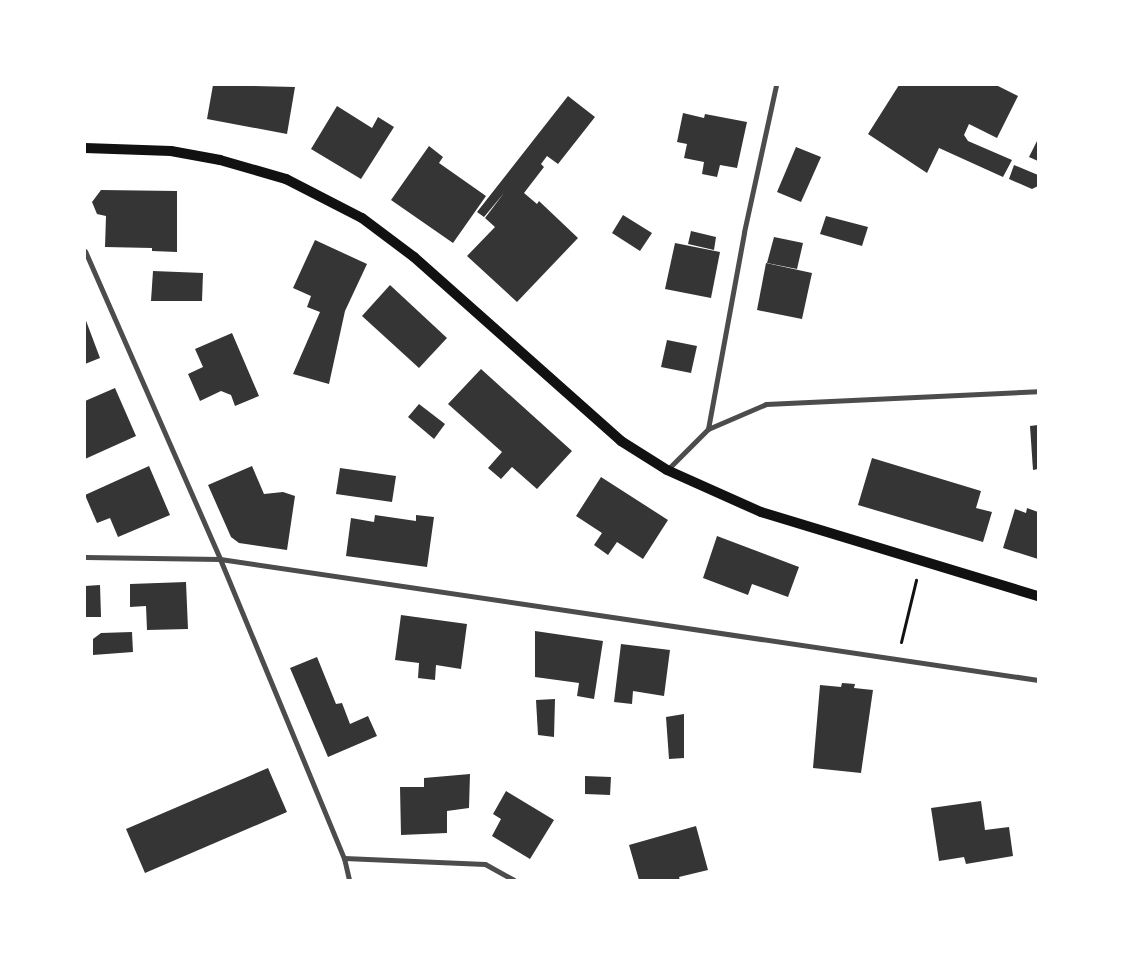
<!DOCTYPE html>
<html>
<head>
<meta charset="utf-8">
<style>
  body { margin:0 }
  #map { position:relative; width:1123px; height:965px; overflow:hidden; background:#fff; font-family:Mulish,sans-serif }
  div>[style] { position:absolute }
  .building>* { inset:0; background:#353535 }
  .path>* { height:3px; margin:-1.5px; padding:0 1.5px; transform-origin:1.5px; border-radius:1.5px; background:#111 }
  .minor>* { height:5px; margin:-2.5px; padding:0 2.5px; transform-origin:2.5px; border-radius:2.5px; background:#4c4c4c }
  .secondary>* { height:10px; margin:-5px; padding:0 5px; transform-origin:5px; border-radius:5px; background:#111 }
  span { translate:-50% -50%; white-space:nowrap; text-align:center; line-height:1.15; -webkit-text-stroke:4.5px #fff; paint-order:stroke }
  .frame { position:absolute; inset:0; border:86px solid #fff; pointer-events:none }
</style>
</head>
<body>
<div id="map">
  <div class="building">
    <i style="clip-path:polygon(213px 85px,295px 87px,287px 134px,207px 119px)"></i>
    <i style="clip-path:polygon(899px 85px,996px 85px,1018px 96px,997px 138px,969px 124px,964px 135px,968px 141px,1012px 160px,1003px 177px,939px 148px,927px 173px,868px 134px)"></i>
    <i style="clip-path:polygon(568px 96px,595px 117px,558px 164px,547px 156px,541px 164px,544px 167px,524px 193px,537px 204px,539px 201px,578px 238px,517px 302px,467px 256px,495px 227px,485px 218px,504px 193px,484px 217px,477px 212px)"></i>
    <i style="clip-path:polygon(337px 106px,372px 128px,378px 117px,394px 127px,361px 179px,311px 149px)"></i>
    <i style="clip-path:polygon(683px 113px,704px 118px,705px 114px,747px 122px,737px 168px,720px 165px,717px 177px,702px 174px,704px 162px,684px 158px,687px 144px,677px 142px)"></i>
    <i style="clip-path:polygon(1038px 139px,1038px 161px,1029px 157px)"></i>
    <i style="clip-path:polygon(429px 146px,443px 157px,439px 163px,486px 196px,453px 243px,391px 200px)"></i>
    <i style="clip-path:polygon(796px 147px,821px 157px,801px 202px,777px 192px)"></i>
    <i style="clip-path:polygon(1014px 165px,1038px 175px,1038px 186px,1032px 189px,1009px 179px)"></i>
    <i style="clip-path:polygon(101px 190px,177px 191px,177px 252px,152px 251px,152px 248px,105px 247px,106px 216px,97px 214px,92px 202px)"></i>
    <i style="clip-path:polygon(623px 215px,652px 233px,640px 251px,612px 233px)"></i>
    <i style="clip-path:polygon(826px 216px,868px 227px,862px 246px,820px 234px)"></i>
    <i style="clip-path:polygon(691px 231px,716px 237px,714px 250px,688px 244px)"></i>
    <i style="clip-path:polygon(774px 237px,803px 243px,797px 269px,767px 263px)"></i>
    <i style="clip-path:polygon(315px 240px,367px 264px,345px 311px,329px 384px,293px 374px,320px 312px,307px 307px,311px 296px,293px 288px)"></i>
    <i style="clip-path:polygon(675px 243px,720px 252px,711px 298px,665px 289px)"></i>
    <i style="clip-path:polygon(766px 263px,812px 273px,802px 319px,757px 310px)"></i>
    <i style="clip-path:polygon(153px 271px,203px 273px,202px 301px,151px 301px)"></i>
    <i style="clip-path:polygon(390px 285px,447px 338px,419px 368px,362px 316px)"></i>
    <i style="clip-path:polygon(85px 318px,100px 358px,85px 364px)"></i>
    <i style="clip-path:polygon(232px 333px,259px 396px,235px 406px,231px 395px,221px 391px,200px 401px,188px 374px,203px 367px,195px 349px)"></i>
    <i style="clip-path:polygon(667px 340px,697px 346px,691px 373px,661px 367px)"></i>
    <i style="clip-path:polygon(481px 369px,572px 451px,537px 489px,512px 467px,501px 479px,488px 468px,502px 452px,448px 404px)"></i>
    <i style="clip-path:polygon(115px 388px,136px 436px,85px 459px,85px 401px)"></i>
    <i style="clip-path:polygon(419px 404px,445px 424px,434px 439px,408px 417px)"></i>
    <i style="clip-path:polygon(1038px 425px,1038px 469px,1033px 470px,1030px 426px)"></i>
    <i style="clip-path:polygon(872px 458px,981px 491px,976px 508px,992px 512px,983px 542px,858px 505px)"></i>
    <i style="clip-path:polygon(149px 466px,170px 515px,118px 537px,110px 518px,97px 523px,85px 495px)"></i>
    <i style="clip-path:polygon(252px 466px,264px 494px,283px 492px,295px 496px,287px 550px,239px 543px,231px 537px,208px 485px)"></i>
    <i style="clip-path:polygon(340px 468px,396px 476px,392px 502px,336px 494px)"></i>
    <i style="clip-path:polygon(601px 477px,668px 520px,643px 559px,617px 542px,608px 555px,594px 545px,602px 533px,576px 516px)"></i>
    <i style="clip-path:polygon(1027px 508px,1038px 512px,1038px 559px,1003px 548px,1015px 509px,1026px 513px)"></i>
    <i style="clip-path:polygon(375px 515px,416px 521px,416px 515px,434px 517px,427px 567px,346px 556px,351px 518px,374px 522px)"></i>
    <i style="clip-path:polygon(717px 536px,799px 567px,788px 597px,752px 584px,748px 595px,703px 578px)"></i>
    <i style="clip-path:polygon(186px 582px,188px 629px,147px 630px,146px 606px,130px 607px,130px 584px)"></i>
    <i style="clip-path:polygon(100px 585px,101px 617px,85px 617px,85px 586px)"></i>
    <i style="clip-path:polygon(401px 615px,467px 624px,461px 669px,436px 665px,435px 680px,418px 678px,419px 663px,395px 660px)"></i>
    <i style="clip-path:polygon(535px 631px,603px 641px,594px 699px,577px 696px,579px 683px,535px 677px)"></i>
    <i style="clip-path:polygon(132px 632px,133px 652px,93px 655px,93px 639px,101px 633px)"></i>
    <i style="clip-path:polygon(621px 644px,670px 650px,664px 696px,633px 691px,632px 704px,614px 702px)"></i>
    <i style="clip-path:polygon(317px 657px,336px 704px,342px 703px,350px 724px,368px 716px,377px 736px,328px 757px,290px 668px)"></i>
    <i style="clip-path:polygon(842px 683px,855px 684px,854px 688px,873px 690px,861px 773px,813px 768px,820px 685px,841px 687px)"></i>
    <i style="clip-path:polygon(555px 699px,554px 737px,538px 735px,536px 700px)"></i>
    <i style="clip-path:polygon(684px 714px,684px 758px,669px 759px,666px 717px)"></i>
    <i style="clip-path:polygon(268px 768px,287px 812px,145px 873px,126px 829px)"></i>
    <i style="clip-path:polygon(470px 774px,469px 808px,447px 811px,447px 833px,401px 835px,400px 787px,424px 787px,424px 778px)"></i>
    <i style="clip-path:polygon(585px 776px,611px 777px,610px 795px,585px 794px)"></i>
    <i style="clip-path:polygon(506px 791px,554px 820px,530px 859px,492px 836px,501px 819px,493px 814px)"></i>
    <i style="clip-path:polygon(981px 801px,985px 830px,1009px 827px,1013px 856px,966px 864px,964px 857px,939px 861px,931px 808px)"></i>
    <i style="clip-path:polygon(696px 826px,708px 870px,679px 877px,680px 880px,639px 880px,629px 845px)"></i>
  </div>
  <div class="path">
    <i style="left:901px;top:642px;width:64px;rotate:-76.4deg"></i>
  </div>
  <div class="minor">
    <i style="left:85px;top:251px;width:336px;rotate:66.3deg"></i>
    <i style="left:220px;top:559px;width:324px;rotate:67.5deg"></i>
    <i style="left:344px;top:858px;width:23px;rotate:77deg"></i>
    <i style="left:708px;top:429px;width:200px;rotate:-79.6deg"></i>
    <i style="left:744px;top:232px;width:150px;rotate:-77.7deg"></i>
    <i style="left:667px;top:470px;width:58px;rotate:-45deg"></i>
    <i style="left:708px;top:429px;width:63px;rotate:-23.3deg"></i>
    <i style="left:766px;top:404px;width:272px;rotate:-2.7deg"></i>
    <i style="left:85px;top:557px;width:135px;rotate:0.8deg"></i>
    <i style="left:220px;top:559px;width:827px;rotate:8.41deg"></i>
    <i style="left:344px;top:858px;width:141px;rotate:2.4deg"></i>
    <i style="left:485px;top:864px;width:33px;rotate:29deg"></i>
  </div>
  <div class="secondary">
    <i style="left:85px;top:148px;width:86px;rotate:2deg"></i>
    <i style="left:171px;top:151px;width:50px;rotate:10.4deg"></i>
    <i style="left:220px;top:160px;width:69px;rotate:16.1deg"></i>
    <i style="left:286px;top:179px;width:85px;rotate:27.2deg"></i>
    <i style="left:362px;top:218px;width:65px;rotate:36.9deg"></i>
    <i style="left:414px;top:257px;width:277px;rotate:41.6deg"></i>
    <i style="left:621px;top:441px;width:54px;rotate:32.2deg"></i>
    <i style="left:667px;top:470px;width:103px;rotate:24.1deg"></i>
    <i style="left:761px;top:512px;width:289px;rotate:16.9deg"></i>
  </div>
  <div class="frame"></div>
</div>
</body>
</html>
